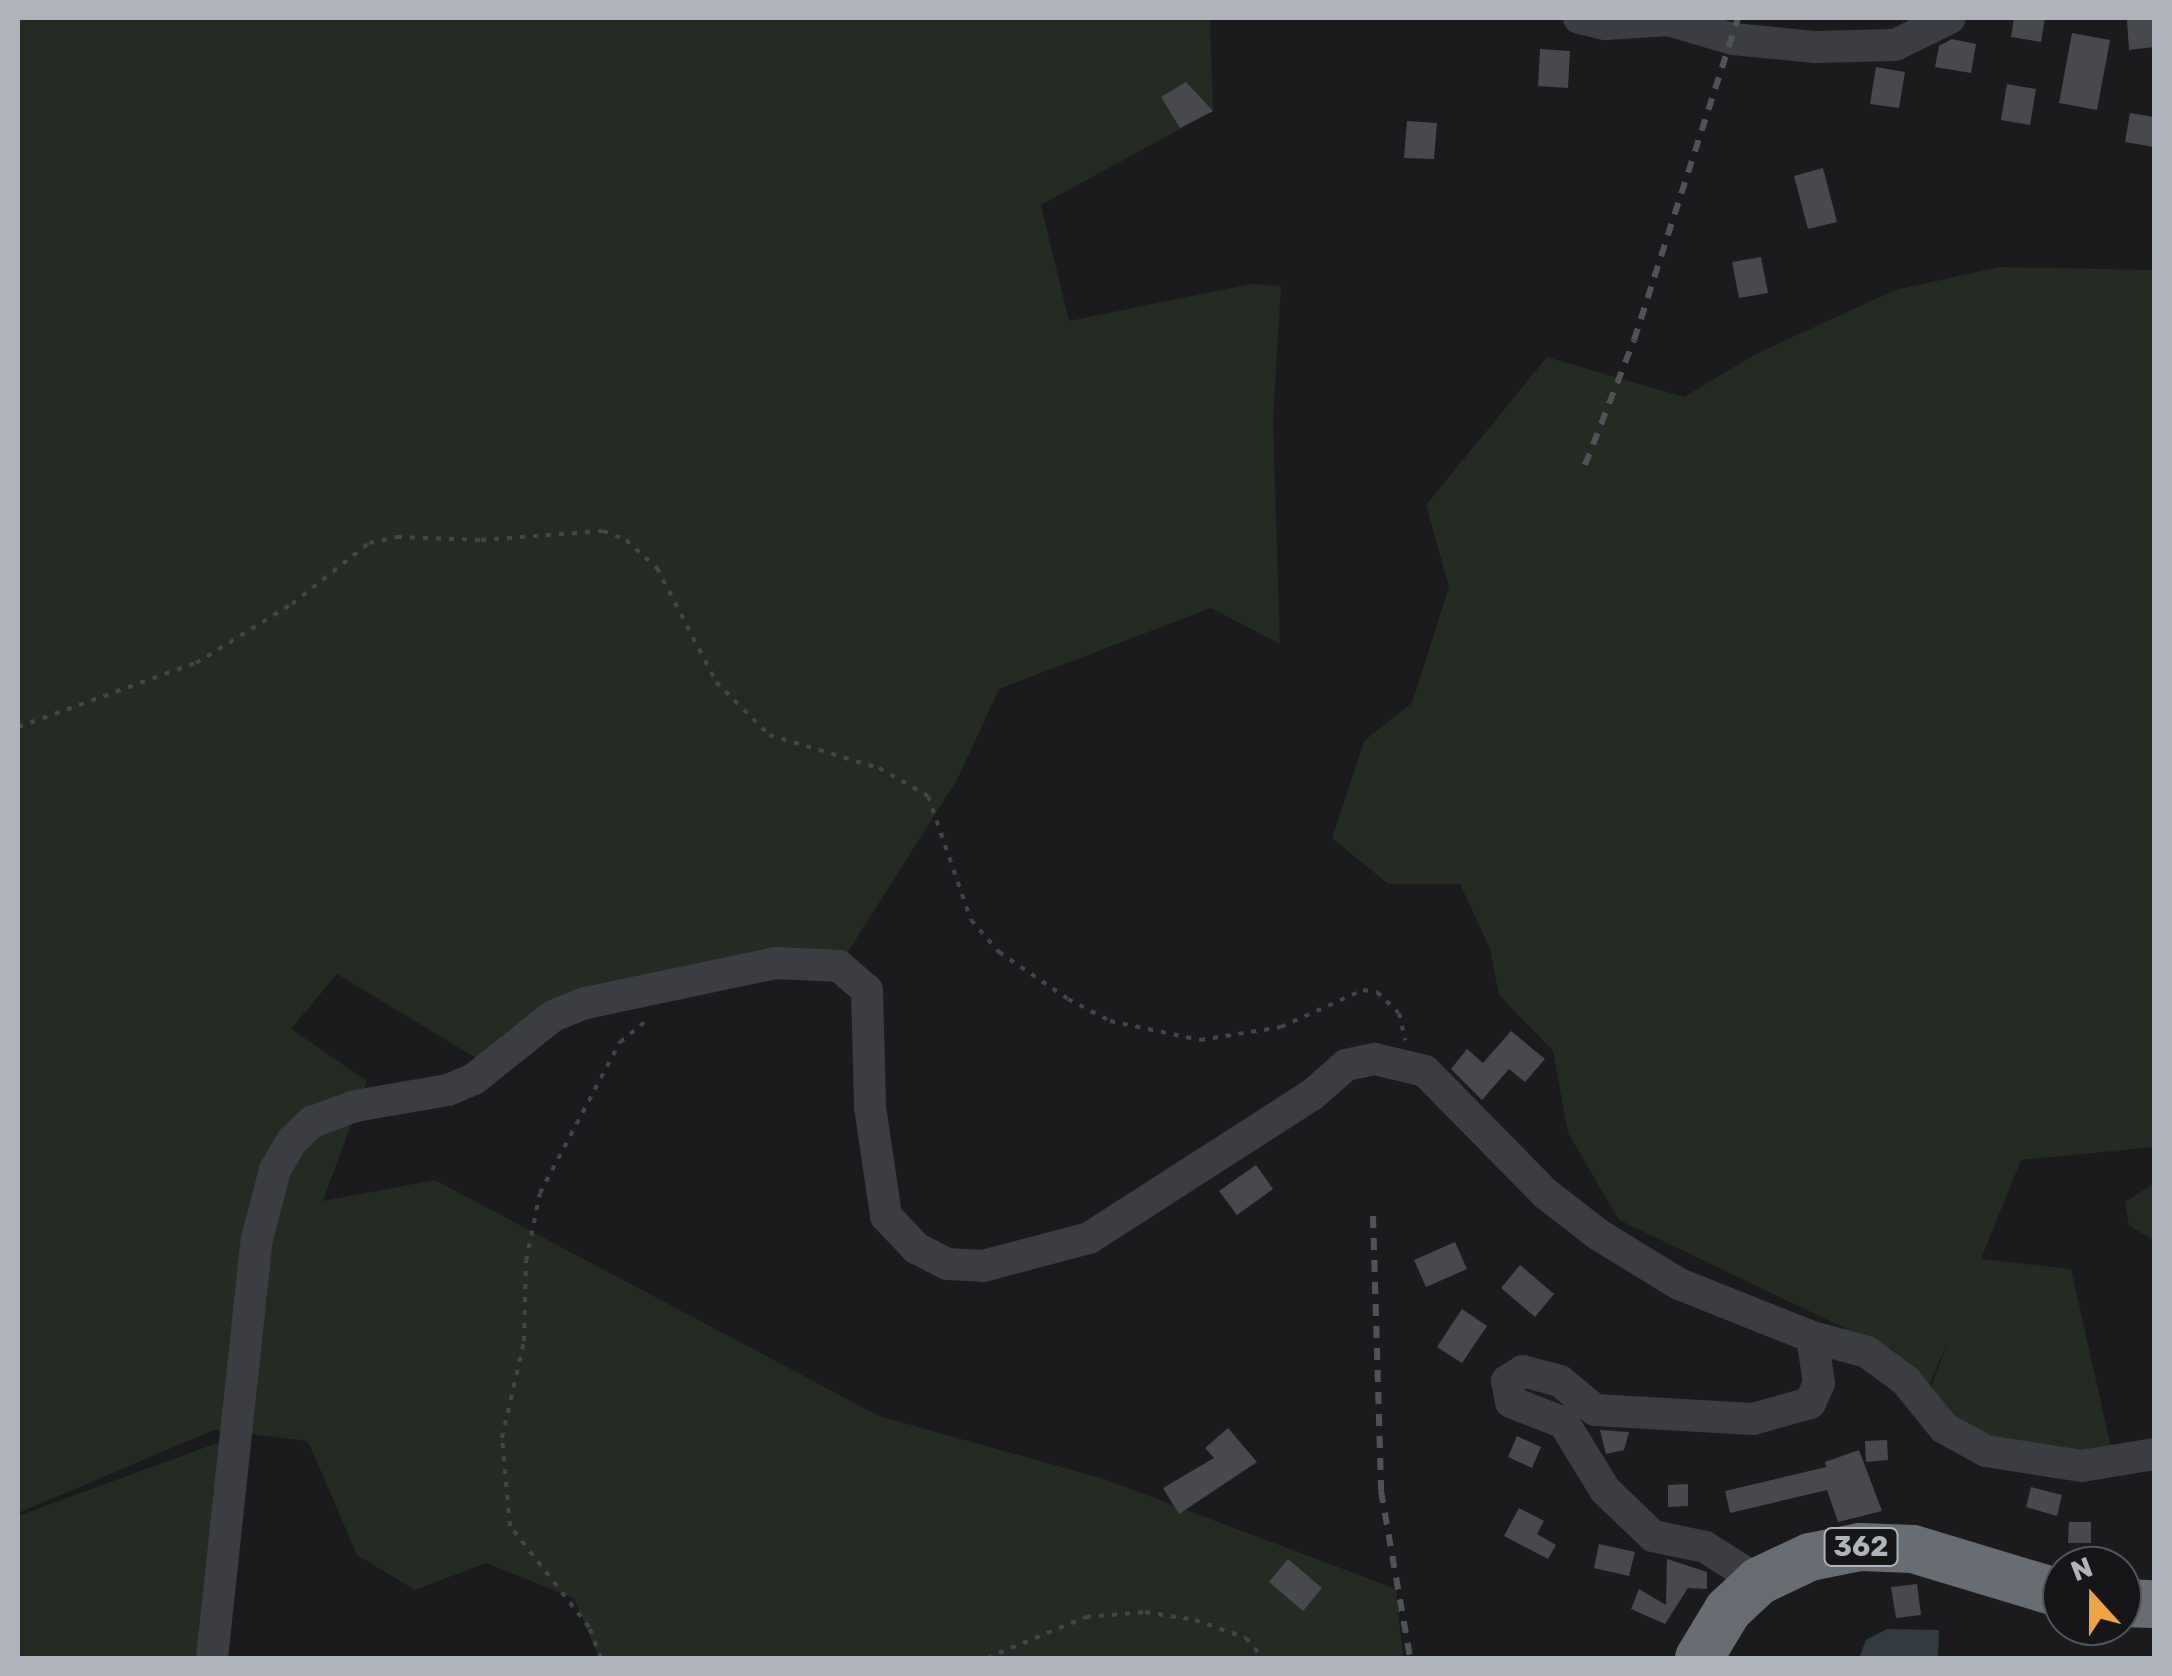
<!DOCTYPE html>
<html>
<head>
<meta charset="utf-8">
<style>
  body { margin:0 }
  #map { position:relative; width:2172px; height:1676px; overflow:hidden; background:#1b1b1d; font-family:Rubik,sans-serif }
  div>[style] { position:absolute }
  .green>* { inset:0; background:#232b23 }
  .water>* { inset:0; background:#313b41 }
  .building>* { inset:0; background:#48494d }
  .path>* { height:4px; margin-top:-2px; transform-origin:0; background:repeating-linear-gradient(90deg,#424549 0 5px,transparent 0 13px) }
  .minor>* { height:32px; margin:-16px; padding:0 16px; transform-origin:16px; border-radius:16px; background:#3c3d42 }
  .highway>* { height:48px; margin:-24px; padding:0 24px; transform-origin:24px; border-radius:24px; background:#686c73 }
  .rail>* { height:6px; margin-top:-3px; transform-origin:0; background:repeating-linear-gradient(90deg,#4f5257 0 12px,transparent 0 22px) }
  span { translate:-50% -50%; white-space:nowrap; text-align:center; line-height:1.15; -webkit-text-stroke:9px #161618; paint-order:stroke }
  .shield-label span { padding:2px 8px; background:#161618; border:2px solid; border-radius:8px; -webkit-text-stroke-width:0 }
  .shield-label { font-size:28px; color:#aeb3bc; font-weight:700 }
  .frame { position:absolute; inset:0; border:20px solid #aeb3bc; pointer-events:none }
  .north { position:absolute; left:2042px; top:1546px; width:100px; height:100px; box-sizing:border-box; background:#161618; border:2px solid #53555a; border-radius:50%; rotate:339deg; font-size:28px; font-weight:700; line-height:40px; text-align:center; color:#aeb3bc }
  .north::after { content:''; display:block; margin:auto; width:35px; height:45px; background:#eda543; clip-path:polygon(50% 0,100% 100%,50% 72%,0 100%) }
</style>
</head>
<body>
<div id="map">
  <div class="green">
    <i style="clip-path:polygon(18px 18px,1210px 18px,1213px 111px,1041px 205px,1069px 321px,1251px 284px,1281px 286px,1273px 421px,1280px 644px,1211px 608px,999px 689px,958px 778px,839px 966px,553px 1016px,486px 1064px,337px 974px,291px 1029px,367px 1081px,323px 1201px,435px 1180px,879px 1416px,1104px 1479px,1396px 1589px,1403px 1658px,599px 1658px,574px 1598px,486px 1563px,415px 1590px,357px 1555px,308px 1441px,214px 1430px,18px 1513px)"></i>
    <i style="clip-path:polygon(2000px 267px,2154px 270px,2154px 1147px,2021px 1160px,1981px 1259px,2071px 1269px,2111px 1447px,2086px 1459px,1993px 1442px,1953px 1424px,1928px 1396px,1948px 1342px,1929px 1386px,1892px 1351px,1619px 1220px,1568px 1133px,1553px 1051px,1499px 995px,1490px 949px,1460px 884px,1388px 884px,1332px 838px,1364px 741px,1412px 703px,1449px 587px,1426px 505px,1547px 357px,1684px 397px,1756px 354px,1895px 290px)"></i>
    <i style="clip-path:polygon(2154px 1183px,2154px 1241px,2129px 1225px,2125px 1202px)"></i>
    <i style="clip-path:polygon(236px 1436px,212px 1658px,18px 1658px,18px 1516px)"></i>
  </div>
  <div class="water">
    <i style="clip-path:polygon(1887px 1629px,1939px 1630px,1938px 1658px,1859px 1658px,1866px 1640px)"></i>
  </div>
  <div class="building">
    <i style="clip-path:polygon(2014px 18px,2045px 18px,2041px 42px,2011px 37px)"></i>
    <i style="clip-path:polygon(2154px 18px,2154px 47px,2129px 50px,2127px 20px)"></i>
    <i style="clip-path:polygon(2072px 33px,2110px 40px,2097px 110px,2059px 103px)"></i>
    <i style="clip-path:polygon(1952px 39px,1976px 44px,1971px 73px,1935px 67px,1939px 46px)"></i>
    <i style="clip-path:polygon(1540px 49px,1570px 51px,1568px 88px,1538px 86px)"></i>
    <i style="clip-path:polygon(1876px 67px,1905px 72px,1899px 108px,1870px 104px)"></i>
    <i style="clip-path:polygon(1186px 82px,1213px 111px,1180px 128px,1161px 97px)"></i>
    <i style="clip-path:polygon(2007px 84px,2036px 89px,2030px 125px,2001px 120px)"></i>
    <i style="clip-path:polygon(2130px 113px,2154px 117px,2154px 147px,2125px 142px)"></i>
    <i style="clip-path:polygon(1407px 121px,1437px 123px,1434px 159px,1404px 158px)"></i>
    <i style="clip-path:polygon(1823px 168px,1837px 222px,1808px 229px,1794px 176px)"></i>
    <i style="clip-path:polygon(1761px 257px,1768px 293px,1739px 298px,1732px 262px)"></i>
    <i style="clip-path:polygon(1511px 1031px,1545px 1059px,1525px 1082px,1509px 1069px,1482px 1100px,1451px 1069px,1467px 1049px,1483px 1063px)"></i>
    <i style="clip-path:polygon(1256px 1165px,1273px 1189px,1237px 1215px,1219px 1191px)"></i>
    <i style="clip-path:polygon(1455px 1242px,1467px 1269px,1426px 1287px,1414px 1260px)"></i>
    <i style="clip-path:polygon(1520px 1265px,1554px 1294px,1535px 1317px,1501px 1288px)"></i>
    <i style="clip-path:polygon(1462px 1309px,1487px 1326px,1462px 1363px,1437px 1347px)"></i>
    <i style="clip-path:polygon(1228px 1428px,1257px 1462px,1179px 1514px,1163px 1488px,1214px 1458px,1205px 1448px)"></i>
    <i style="clip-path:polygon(1600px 1430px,1629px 1432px,1624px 1450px,1606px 1454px)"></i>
    <i style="clip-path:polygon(1517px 1436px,1541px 1447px,1532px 1468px,1508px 1457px)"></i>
    <i style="clip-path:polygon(1887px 1440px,1888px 1460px,1866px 1462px,1865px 1441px)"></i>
    <i style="clip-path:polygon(1859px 1450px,1882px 1511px,1838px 1522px,1827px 1490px,1730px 1513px,1725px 1491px,1826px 1467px,1825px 1462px)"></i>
    <i style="clip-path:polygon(1688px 1484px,1688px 1506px,1668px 1507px,1668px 1485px)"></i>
    <i style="clip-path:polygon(2031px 1487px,2062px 1495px,2057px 1516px,2026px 1507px)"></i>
    <i style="clip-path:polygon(1519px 1508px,1544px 1521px,1537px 1534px,1556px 1545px,1548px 1559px,1504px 1536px)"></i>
    <i style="clip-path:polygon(2069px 1522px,2091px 1522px,2091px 1543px,2068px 1543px)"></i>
    <i style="clip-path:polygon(1599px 1544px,1635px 1552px,1629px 1576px,1594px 1568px)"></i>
    <i style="clip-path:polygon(1288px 1559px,1322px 1588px,1303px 1611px,1269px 1582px)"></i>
    <i style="clip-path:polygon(1667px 1559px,1707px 1572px,1707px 1589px,1688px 1588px,1665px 1624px,1631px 1609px,1639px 1589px,1666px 1605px)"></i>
    <i style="clip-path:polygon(1917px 1584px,1921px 1615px,1896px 1618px,1891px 1587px)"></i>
  </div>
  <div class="path">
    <i style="left:18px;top:727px;width:189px;rotate:-19.8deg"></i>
    <i style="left:196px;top:663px;width:113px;rotate:-31.6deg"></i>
    <i style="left:292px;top:604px;width:98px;rotate:-38.4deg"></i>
    <i style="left:369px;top:543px;width:29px;rotate:-12deg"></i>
    <i style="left:397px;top:537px;width:84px;rotate:2deg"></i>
    <i style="left:481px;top:540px;width:122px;rotate:-4.2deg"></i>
    <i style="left:603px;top:531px;width:25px;rotate:21deg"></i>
    <i style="left:626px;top:540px;width:42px;rotate:42.1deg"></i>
    <i style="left:657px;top:568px;width:128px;rotate:62.6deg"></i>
    <i style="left:716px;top:682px;width:75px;rotate:45deg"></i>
    <i style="left:769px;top:735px;width:115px;rotate:16.7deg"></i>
    <i style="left:879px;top:768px;width:56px;rotate:29.7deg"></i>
    <i style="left:928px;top:796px;width:131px;rotate:70.9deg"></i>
    <i style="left:971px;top:920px;width:43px;rotate:48.8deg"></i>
    <i style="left:999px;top:952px;width:83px;rotate:34.3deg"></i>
    <i style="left:1068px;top:999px;width:47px;rotate:27.6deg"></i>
    <i style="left:1110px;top:1021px;width:92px;rotate:11.9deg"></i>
    <i style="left:1200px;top:1040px;width:82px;rotate:-9.1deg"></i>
    <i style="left:1281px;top:1027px;width:90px;rotate:-24.3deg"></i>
    <i style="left:1363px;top:990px;width:14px;rotate:8deg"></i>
    <i style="left:1377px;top:992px;width:30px;rotate:44deg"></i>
    <i style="left:1399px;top:1013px;width:28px;rotate:77deg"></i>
    <i style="left:601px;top:1658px;width:33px;rotate:-111deg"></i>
    <i style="left:589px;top:1627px;width:128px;rotate:-128deg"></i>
    <i style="left:510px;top:1526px;width:88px;rotate:-95.2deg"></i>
    <i style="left:502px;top:1438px;width:99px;rotate:-77.2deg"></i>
    <i style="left:524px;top:1341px;width:80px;rotate:-88.6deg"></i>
    <i style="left:526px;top:1261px;width:69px;rotate:-78.4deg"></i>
    <i style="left:540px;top:1193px;width:171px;rotate:-62.1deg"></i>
    <i style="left:620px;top:1042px;width:35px;rotate:-39deg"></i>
    <i style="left:987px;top:1658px;width:107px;rotate:-22.5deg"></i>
    <i style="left:1086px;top:1617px;width:59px;rotate:-4.8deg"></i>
    <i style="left:1145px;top:1612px;width:51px;rotate:9.1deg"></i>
    <i style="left:1195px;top:1620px;width:54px;rotate:19.4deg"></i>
    <i style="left:1246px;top:1638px;width:26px;rotate:50deg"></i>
  </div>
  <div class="minor">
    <i style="left:1579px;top:18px;width:28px;rotate:13deg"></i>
    <i style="left:1606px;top:24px;width:62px;rotate:-3.7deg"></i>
    <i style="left:1668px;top:20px;width:68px;rotate:16.3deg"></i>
    <i style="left:1733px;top:39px;width:81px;rotate:5.6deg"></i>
    <i style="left:1814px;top:47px;width:81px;rotate:-1.4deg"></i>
    <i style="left:1895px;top:45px;width:61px;rotate:-26.1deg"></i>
    <i style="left:1812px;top:1337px;width:57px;rotate:15.3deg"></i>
    <i style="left:1867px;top:1352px;width:49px;rotate:36.6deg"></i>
    <i style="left:1906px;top:1381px;width:60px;rotate:51deg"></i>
    <i style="left:1944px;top:1428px;width:48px;rotate:28.7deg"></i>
    <i style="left:1986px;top:1451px;width:97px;rotate:8.9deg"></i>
    <i style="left:2082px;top:1466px;width:73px;rotate:-9.5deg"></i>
    <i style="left:212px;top:1658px;width:421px;rotate:-83.9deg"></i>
    <i style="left:257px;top:1239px;width:71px;rotate:-75.4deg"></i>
    <i style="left:275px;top:1170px;width:34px;rotate:-60deg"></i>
    <i style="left:292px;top:1141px;width:28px;rotate:-44deg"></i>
    <i style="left:312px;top:1122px;width:46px;rotate:-20.4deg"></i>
    <i style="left:355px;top:1106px;width:94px;rotate:-9.8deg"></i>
    <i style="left:448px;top:1090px;width:28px;rotate:-23deg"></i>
    <i style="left:474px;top:1079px;width:101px;rotate:-38.6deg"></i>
    <i style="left:553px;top:1016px;width:35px;rotate:-22deg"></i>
    <i style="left:586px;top:1003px;width:194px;rotate:-11.9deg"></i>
    <i style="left:776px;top:963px;width:63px;rotate:2.7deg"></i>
    <i style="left:839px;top:966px;width:37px;rotate:41deg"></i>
    <i style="left:867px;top:990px;width:117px;rotate:88.5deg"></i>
    <i style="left:870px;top:1107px;width:110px;rotate:81.6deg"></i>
    <i style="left:886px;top:1216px;width:44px;rotate:46.8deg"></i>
    <i style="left:916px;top:1248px;width:35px;rotate:27deg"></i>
    <i style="left:947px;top:1264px;width:36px;rotate:3deg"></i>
    <i style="left:983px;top:1266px;width:110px;rotate:-14.8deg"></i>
    <i style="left:1089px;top:1238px;width:265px;rotate:-32.7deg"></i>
    <i style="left:1312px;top:1095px;width:45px;rotate:-41.4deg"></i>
    <i style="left:1346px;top:1065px;width:30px;rotate:-12deg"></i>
    <i style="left:1375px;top:1059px;width:51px;rotate:13.5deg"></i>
    <i style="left:1425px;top:1071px;width:173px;rotate:45.5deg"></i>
    <i style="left:1546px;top:1194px;width:67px;rotate:37.7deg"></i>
    <i style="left:1599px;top:1235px;width:94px;rotate:31.5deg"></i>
    <i style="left:1679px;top:1284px;width:143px;rotate:21.7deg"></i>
    <i style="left:1812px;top:1337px;width:47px;rotate:81.3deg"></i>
    <i style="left:1819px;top:1383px;width:22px;rotate:114deg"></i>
    <i style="left:1810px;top:1403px;width:59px;rotate:164.3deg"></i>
    <i style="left:1753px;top:1419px;width:158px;rotate:-176.7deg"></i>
    <i style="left:1595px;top:1410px;width:45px;rotate:-140.4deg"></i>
    <i style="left:1560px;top:1381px;width:38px;rotate:-165deg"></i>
    <i style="left:1523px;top:1371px;width:19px;rotate:148deg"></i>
    <i style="left:1507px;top:1381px;width:21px;rotate:79deg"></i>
    <i style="left:1511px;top:1402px;width:57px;rotate:21.6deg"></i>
    <i style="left:1564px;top:1423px;width:79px;rotate:58.5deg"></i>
    <i style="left:1605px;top:1490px;width:66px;rotate:43.8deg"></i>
    <i style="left:1653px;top:1536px;width:53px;rotate:11.9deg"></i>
    <i style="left:1705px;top:1547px;width:64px;rotate:32.2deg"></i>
  </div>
  <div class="highway">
    <i style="left:2122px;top:1603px;width:32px;rotate:2deg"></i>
    <i style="left:1699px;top:1658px;width:56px;rotate:-58.9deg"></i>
    <i style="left:1728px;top:1610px;width:42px;rotate:-43.1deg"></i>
    <i style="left:1759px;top:1581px;width:56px;rotate:-25.2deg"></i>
    <i style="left:1810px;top:1557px;width:51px;rotate:-11.3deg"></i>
    <i style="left:1860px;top:1547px;width:53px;rotate:2.2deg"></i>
    <i style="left:1913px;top:1549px;width:156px;rotate:16.8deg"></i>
  </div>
  <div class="rail">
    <i style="left:1585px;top:465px;width:134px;rotate:-68.6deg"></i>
    <i style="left:1634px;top:340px;width:338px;rotate:-72.1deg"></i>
    <i style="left:1373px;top:1216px;width:275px;rotate:88.3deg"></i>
    <i style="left:1381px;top:1491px;width:169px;rotate:80.1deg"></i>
  </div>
  <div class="shield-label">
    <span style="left:1861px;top:1547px">362</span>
  </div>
  <div class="frame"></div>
  <div class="north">N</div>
</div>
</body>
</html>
